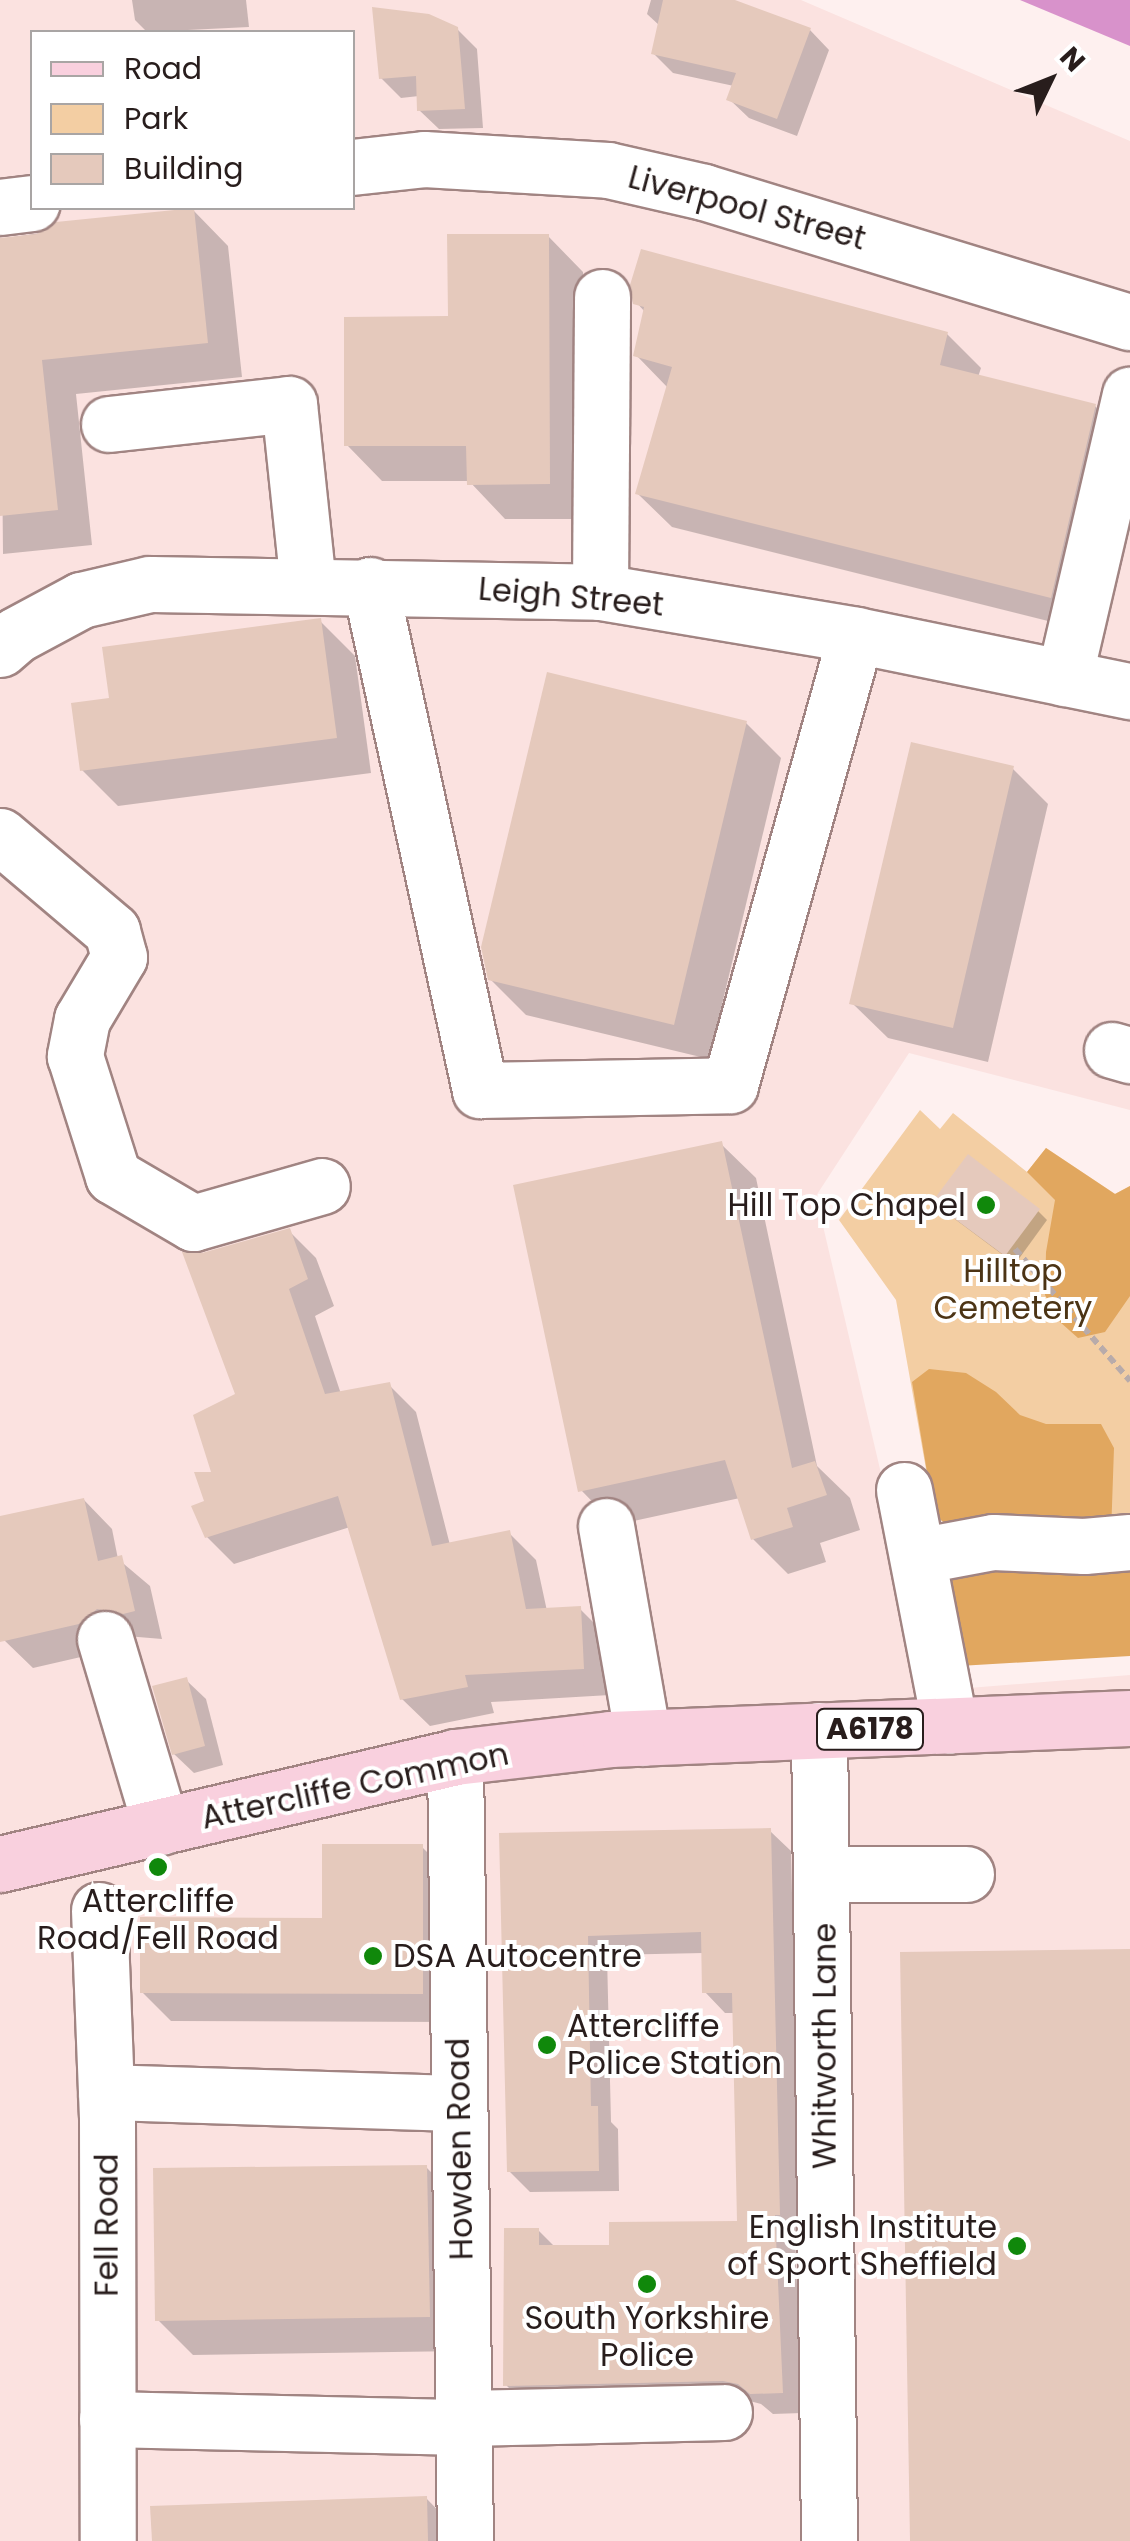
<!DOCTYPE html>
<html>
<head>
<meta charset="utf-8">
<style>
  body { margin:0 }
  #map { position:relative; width:1130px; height:2541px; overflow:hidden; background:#fef0ef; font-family:Poppins,sans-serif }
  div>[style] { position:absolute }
  .built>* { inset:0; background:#fbe2e0 }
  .green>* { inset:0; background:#f3cea3 }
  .forest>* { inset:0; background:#e1a75f }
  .water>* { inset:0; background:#d892cb }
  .shadow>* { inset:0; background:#0003 }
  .building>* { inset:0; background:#e5c9bc }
  .path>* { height:6px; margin-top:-3px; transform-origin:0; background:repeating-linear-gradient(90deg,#b8abaa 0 8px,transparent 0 13px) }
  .roads { filter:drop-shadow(2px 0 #a18482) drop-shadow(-2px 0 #a18482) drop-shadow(0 2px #a18482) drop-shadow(0 -2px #a18482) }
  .minor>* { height:55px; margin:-27.5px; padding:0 27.5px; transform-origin:27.5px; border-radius:27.5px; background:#fff }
  .major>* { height:55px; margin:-27.5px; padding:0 27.5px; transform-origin:27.5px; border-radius:27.5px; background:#f9d0de }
  .dots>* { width:28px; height:28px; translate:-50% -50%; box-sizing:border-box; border:5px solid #fff; border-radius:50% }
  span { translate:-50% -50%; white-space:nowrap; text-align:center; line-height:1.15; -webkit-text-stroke:8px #fff; paint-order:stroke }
  .shield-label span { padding:2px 8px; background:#fff; border:2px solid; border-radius:8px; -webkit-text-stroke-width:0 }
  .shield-label { font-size:30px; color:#281d1c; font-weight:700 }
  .street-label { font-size:32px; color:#281d1c }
  .poi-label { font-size:32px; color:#281d1c }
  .right { translate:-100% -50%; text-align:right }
  .left { translate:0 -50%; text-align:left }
  .park-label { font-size:32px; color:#4c3415 }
  .legend { position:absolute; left:30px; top:30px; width:325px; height:180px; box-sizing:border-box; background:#fff; border:2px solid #a9a5a4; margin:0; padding:12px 18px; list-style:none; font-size:30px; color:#281d1c }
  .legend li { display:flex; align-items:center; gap:20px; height:50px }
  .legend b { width:50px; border:2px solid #a9a5a4 }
  .north { position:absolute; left:1000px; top:30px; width:100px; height:100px; -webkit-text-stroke:8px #fff; paint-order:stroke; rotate:47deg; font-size:28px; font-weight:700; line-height:40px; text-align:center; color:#281d1c }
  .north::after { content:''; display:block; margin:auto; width:35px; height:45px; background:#281d1c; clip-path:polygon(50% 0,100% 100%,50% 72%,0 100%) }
</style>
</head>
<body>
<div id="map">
  <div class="built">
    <i style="clip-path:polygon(evenodd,0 0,801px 0,1130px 141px,1130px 1110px,909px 1053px,816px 1196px,932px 1691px,1130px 1675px,1130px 2541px,0 2541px,0 0,32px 32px,352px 32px,352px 208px,32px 208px,32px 32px)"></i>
  </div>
  <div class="green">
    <i style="clip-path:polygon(920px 1110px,940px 1129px,953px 1113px,1027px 1172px,1046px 1148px,1115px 1194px,1130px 1186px,1130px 1656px,946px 1585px,962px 1563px,957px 1534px,934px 1514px,896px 1300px,839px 1220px)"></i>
  </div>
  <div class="forest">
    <i style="clip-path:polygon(1046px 1148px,1115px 1194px,1130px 1186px,1130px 1296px,1105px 1332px,1078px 1338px,1060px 1322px,1045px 1295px,1046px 1252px,1055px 1200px,1027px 1172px)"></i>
    <i style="clip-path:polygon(929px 1369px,966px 1373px,996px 1392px,1020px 1415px,1046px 1424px,1101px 1424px,1114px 1448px,1111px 1535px,1130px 1557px,1130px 1656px,959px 1666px,946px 1585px,962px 1563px,957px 1534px,934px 1514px,912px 1382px)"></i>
  </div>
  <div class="water">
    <i style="clip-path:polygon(1020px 0,1130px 0,1130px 46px)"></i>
  </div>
  <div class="shadow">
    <i style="clip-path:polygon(132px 0,246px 0,249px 27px,147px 32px,135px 20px)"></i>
    <i style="clip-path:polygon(651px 0,728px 0,810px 30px,829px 50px,797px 136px,749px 118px,729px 99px,734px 86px,673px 73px,653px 53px,660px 26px,647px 14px)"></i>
    <i style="clip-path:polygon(457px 29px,477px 49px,483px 128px,439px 129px,419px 110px,419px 96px,401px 98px,381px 78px)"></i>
    <i style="clip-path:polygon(193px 210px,228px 246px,242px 377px,76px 394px,92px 545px,3px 554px,0 239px)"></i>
    <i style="clip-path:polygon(548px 236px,583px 272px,584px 519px,505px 519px,469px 481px,382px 481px,347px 445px,450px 319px)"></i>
    <i style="clip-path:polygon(636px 302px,947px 334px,981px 368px,978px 377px,1095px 406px,1128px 440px,1084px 630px,672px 527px,638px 494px,669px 389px,636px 355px,645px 312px)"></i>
    <i style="clip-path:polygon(320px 621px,355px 656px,371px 773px,118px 806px,82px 770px,112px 701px)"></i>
    <i style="clip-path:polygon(746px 723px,781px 758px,709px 1059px,526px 1015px,490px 979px)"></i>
    <i style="clip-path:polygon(1013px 769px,1048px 804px,988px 1062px,888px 1038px,852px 1003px)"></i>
    <i style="clip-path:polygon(721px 1144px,756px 1178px,817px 1466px,850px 1498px,860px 1530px,820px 1543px,826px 1562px,788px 1574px,753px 1539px,740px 1498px,615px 1525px,581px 1490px)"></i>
    <i style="clip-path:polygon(944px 1211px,1038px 1211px,1047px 1220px,1015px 1264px)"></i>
    <i style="clip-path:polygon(289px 1231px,316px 1258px,334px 1306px,315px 1316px,341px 1394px,389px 1385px,416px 1412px,450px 1545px,509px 1533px,536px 1560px,547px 1611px,580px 1609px,607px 1636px,610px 1695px,491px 1702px,494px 1713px,430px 1726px,402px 1699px,350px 1527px,234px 1564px,207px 1537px,208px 1503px,238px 1395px,202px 1256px)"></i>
    <i style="clip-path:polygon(84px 1500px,112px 1529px,118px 1559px,150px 1586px,162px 1639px,126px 1636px,107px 1651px,33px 1668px,4px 1640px,0 1620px,0 1519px)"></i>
    <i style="clip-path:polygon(186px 1680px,206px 1699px,223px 1765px,194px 1773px,174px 1754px)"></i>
    <i style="clip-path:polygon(770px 1831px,791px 1851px,800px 2234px,795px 2234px,802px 2413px,773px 2414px,761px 2404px,746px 2400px,527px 2406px,506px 2385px,538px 2230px,555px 2247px,612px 2248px,740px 2223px,735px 2013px,725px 2013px,705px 1992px,704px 1953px,607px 1955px,611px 2122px,618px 2129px,619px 2191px,530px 2192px,509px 2171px,502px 1836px)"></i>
    <i style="clip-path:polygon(422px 1847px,450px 1875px,451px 2022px,171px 2021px,142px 1992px,324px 1920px)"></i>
    <i style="clip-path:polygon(426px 2167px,461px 2203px,464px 2351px,193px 2355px,158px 2320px)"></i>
    <i style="clip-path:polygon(426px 2498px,454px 2527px,455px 2541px,154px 2541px)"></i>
  </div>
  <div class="building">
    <i style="clip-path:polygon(663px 0,735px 0,811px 28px,777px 119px,726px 100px,736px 73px,651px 54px)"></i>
    <i style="clip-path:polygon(372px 7px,429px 14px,458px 27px,465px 109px,417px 111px,416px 76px,379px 79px)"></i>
    <i style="clip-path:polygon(194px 208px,208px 343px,42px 360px,58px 510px,0 516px,0 238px,37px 234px,56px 222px)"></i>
    <i style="clip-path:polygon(447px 234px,549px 234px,550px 484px,467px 485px,466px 446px,344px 446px,344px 317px,448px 316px)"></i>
    <i style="clip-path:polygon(641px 249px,948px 332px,940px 365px,1096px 404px,1051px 598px,635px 494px,672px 367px,633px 356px,644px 307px,633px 304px,630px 285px)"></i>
    <i style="clip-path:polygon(321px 618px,337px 738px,80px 771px,71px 703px,109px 698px,102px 647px)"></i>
    <i style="clip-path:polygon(547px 672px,747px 721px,674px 1025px,488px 980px,481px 947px)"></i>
    <i style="clip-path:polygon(911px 742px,1014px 766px,953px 1028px,849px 1004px)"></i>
    <i style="clip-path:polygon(722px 1141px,792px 1468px,815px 1461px,827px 1495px,787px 1508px,793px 1527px,751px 1540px,725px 1460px,578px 1492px,513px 1185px)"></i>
    <i style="clip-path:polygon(968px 1154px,1040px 1209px,1005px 1256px,932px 1202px)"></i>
    <i style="clip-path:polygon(290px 1228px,308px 1279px,289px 1289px,325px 1394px,390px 1382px,432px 1546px,510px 1530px,526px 1609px,581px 1606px,584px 1669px,465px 1675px,468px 1687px,400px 1700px,338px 1496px,205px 1538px,191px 1506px,204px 1501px,194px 1472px,211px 1472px,193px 1415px,235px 1394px,182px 1252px,202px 1253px)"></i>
    <i style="clip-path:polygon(84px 1498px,98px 1561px,122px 1555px,135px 1611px,123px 1614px,97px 1609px,79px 1624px,0 1642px,0 1516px)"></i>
    <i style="clip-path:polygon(187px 1677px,205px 1746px,172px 1755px,152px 1686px)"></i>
    <i style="clip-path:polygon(771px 1828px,780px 2215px,775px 2215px,783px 2393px,750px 2394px,738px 2384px,723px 2381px,503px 2386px,504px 2228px,539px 2228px,539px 2245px,609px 2245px,609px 2222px,737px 2221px,732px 1993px,702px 1993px,701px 1932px,588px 1936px,591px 2106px,598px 2106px,599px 2171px,507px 2172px,499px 1833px)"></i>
    <i style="clip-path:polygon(322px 1844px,423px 1844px,423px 1994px,140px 1993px,140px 1917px,322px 1918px)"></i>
    <i style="clip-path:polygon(1130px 1949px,1130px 2541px,910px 2541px,900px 1952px)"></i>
    <i style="clip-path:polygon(427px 2165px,430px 2317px,155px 2321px,153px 2168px)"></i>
    <i style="clip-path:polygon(427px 2496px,428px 2541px,152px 2541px,150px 2506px)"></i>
  </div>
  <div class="path">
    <i style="left:1015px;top:1249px;width:175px;rotate:48.9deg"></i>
  </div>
  <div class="roads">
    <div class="minor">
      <i style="left:352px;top:167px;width:72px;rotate:-6.3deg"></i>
      <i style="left:424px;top:159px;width:184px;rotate:3.4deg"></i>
      <i style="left:608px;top:170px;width:98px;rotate:12.9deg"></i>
      <i style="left:704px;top:192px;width:445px;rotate:17deg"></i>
      <i style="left:0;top:207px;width:32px;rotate:-7deg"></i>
      <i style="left:109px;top:424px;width:181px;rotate:-6.3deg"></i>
      <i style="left:289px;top:404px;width:181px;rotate:84deg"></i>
      <i style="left:370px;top:585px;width:517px;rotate:77.71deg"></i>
      <i style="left:480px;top:1090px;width:250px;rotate:-1.1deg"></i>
      <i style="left:730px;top:1085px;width:467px;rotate:-74.4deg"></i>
      <i style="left:600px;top:592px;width:295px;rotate:-89.6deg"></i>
      <i style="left:0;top:649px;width:21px;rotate:-41deg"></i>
      <i style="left:16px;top:635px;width:74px;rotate:-28.3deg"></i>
      <i style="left:81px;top:600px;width:71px;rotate:-13.1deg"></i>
      <i style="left:150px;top:584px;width:450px;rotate:1deg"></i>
      <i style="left:600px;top:592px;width:260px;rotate:9.5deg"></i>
      <i style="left:856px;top:635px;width:280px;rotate:11.6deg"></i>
      <i style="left:1064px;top:678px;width:291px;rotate:-76.9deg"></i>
      <i style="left:0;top:836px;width:147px;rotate:40.3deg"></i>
      <i style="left:112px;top:931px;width:27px;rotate:75deg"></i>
      <i style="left:119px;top:957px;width:72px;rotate:120.8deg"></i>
      <i style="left:82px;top:1019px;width:38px;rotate:101deg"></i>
      <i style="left:75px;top:1056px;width:126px;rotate:72.4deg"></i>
      <i style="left:113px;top:1176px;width:93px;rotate:30.4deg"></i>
      <i style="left:193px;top:1223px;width:134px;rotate:-16deg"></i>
      <i style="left:1112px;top:1050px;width:19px;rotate:16deg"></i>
      <i style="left:904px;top:1490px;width:240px;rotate:79deg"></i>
      <i style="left:606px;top:1526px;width:215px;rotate:80.1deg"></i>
      <i style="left:918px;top:1556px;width:76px;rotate:-10.6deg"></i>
      <i style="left:993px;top:1542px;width:91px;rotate:2.5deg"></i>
      <i style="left:1084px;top:1546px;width:46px;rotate:-5deg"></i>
      <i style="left:105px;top:1639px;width:196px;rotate:73.4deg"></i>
      <i style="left:819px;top:1730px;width:811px;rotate:89.29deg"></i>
      <i style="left:455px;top:1757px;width:784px;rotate:89.27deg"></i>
      <i style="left:824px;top:1874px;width:142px"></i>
      <i style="left:99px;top:1910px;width:206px;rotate:87.8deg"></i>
      <i style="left:107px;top:2116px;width:425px;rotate:89.9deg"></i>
      <i style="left:106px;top:2092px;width:353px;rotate:1.8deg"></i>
      <i style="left:465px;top:2418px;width:259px;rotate:-1.3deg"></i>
      <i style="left:107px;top:2419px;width:358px;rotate:1.3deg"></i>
    </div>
    <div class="major">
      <i style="left:0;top:1864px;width:467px;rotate:-13.2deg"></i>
      <i style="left:455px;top:1757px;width:156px;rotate:-6.6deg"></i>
      <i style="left:610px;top:1739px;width:520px;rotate:-2.31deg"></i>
    </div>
  </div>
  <div class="dots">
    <i style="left:986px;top:1205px;background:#10880b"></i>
    <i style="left:158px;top:1867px;background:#10880b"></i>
    <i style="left:373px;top:1956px;background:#10880b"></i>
    <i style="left:547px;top:2045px;background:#10880b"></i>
    <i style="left:1017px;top:2246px;background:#10880b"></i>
    <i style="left:647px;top:2284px;background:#10880b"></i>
  </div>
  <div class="shield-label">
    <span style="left:870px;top:1729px">A6178</span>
  </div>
  <div class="street-label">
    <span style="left:747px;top:208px;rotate:15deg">Liverpool Street</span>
    <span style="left:571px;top:597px;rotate:5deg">Leigh Street</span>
    <span style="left:355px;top:1786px;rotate:-12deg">Attercliffe Common</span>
    <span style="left:825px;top:2046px;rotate:-90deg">Whitworth Lane</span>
    <span style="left:460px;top:2149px;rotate:-91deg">Howden Road</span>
    <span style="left:107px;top:2225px;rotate:-90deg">Fell Road</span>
  </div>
  <div class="poi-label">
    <span class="right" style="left:966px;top:1205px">Hill Top Chapel</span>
    <span style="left:158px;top:1920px">Attercliffe<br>Road/Fell Road</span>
    <span class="left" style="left:393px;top:1956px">DSA Autocentre</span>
    <span class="left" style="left:567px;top:2045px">Attercliffe<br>Police Station</span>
    <span class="right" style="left:997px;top:2246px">English Institute<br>of Sport Sheffield</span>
    <span style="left:647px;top:2337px">South Yorkshire<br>Police</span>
  </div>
  <div class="park-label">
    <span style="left:1013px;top:1290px">Hilltop<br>Cemetery</span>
  </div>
  <ul class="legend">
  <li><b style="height:12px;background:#f9d0de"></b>Road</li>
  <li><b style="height:28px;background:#f3cea3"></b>Park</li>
  <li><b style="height:28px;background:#e5c9bc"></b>Building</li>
  </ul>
  <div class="north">N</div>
</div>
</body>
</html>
